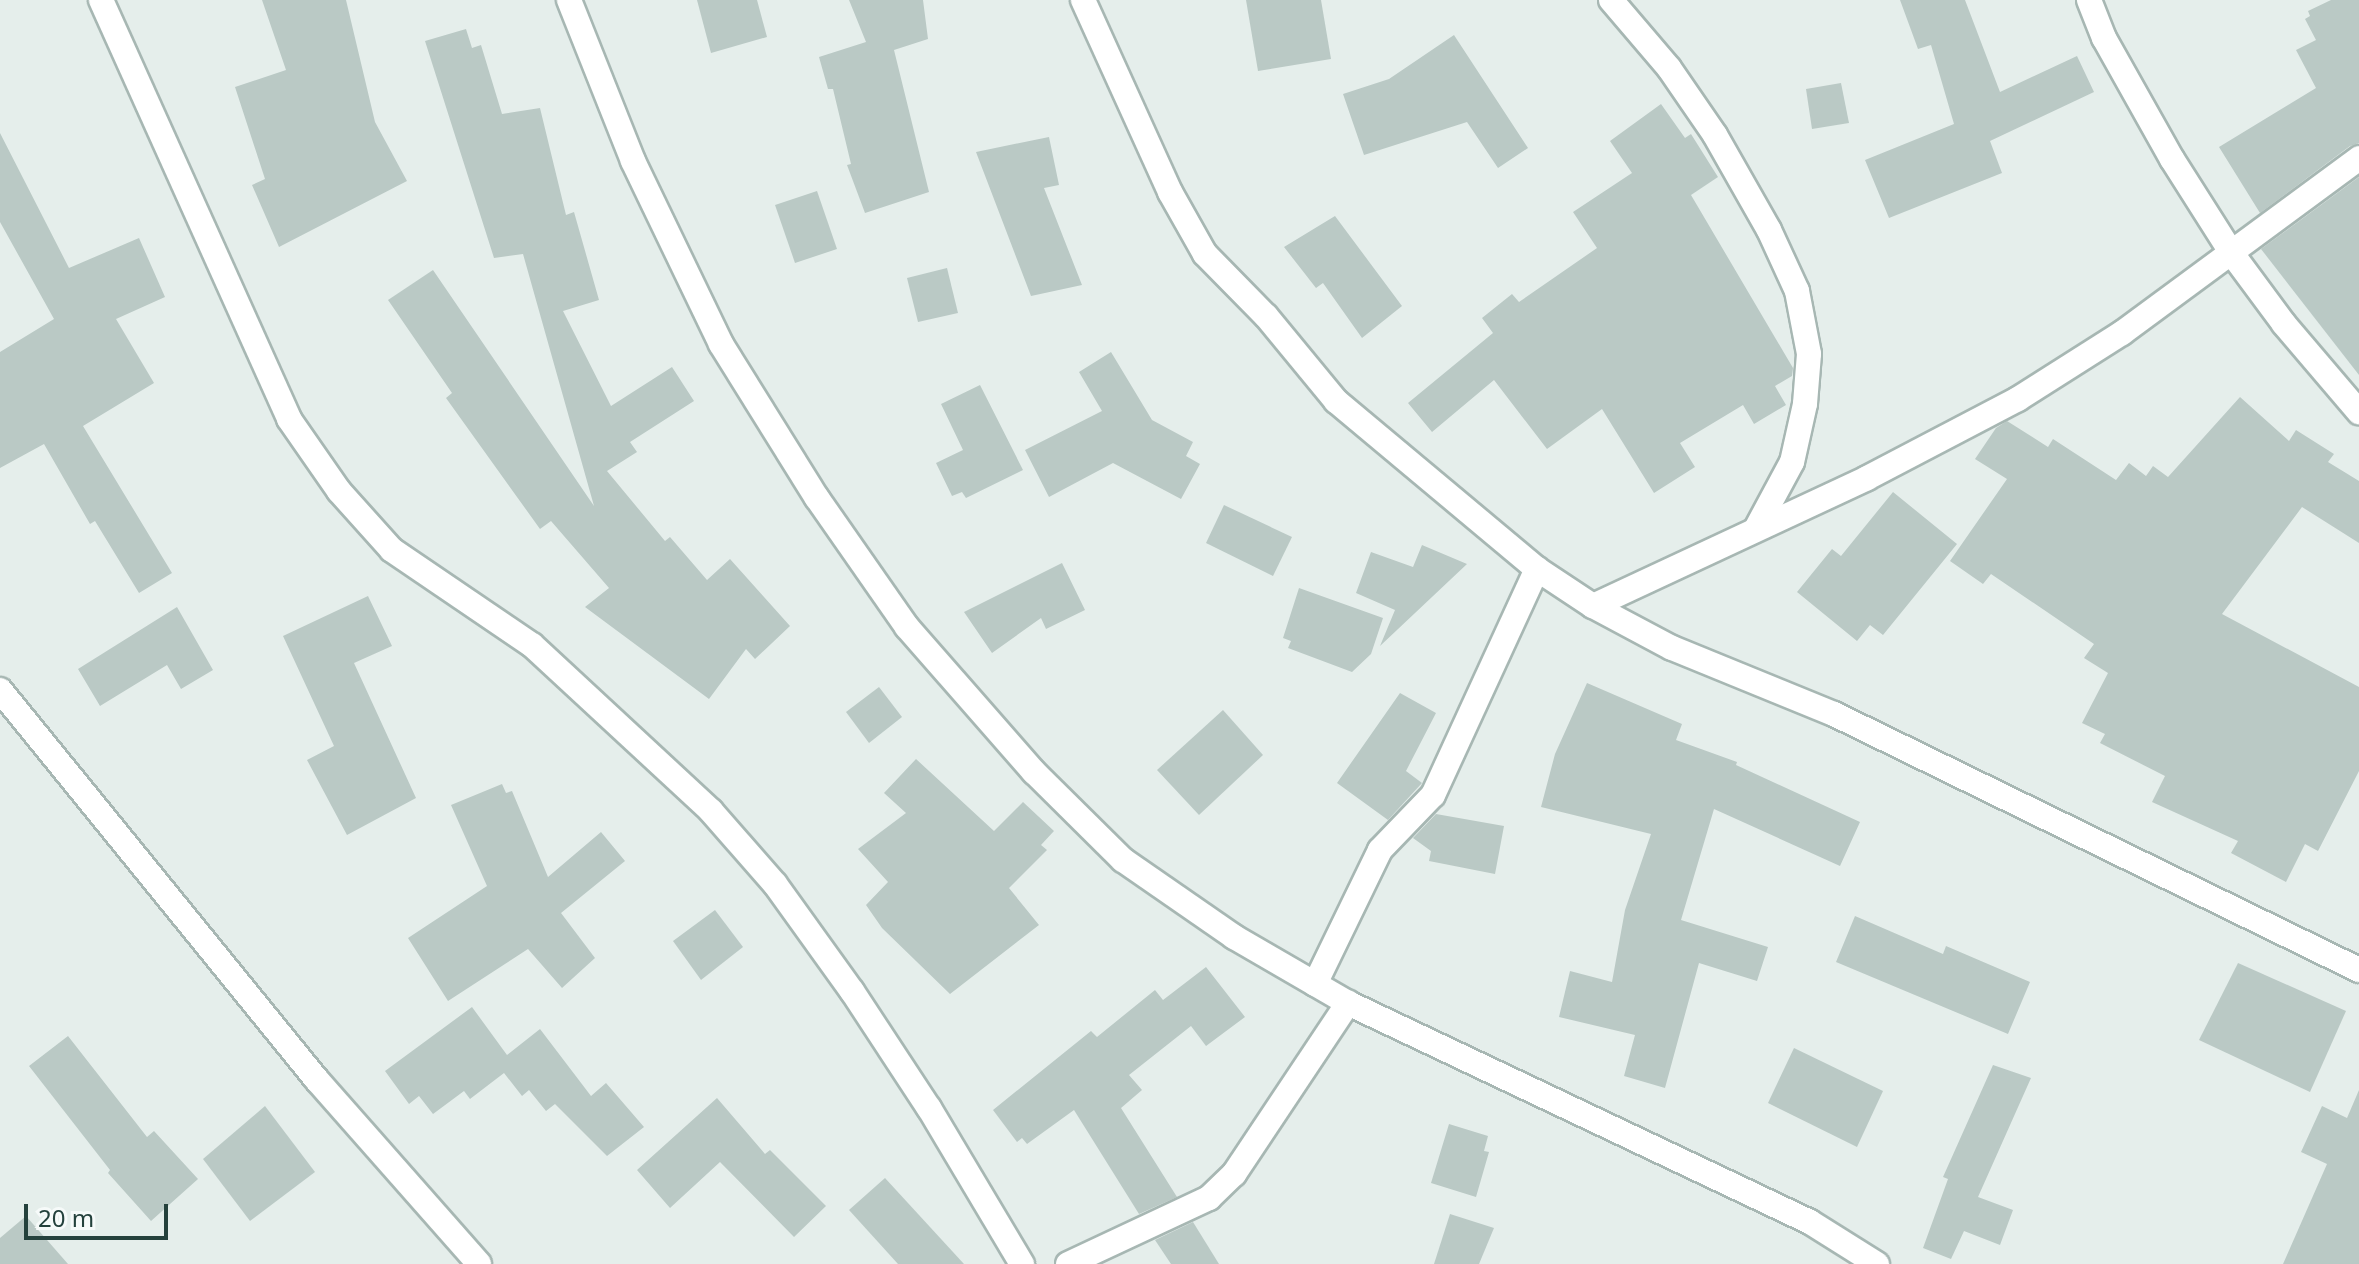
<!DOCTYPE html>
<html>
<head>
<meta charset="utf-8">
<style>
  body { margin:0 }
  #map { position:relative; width:2359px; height:1264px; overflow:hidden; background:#e5eeeb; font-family:"Noto Sans",sans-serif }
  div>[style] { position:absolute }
  .building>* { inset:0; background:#bac9c5 }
  .roads { filter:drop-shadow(2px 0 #a7b7b3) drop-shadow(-2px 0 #a7b7b3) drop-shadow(0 2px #a7b7b3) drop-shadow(0 -2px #a7b7b3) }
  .minor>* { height:24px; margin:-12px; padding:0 12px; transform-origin:12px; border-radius:12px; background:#fff }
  span { translate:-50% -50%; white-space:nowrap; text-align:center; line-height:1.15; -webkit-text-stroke:6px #f6faf9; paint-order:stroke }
  .scale { position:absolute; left:24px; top:1204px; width:144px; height:36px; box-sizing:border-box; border:4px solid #24413c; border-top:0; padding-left:10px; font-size:24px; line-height:28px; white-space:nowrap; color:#24413c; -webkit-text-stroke:6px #f6faf9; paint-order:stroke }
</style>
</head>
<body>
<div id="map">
  <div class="building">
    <i style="clip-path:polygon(262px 0,346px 0,375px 122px,407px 181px,279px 247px,252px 185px,265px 179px,235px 87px,286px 70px)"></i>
    <i style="clip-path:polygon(697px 0,757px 0,767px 37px,711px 53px)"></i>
    <i style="clip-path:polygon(849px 0,923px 0,928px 39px,894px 50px,929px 192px,865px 213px,847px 165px,851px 164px,833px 89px,828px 89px,819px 57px,866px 42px)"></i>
    <i style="clip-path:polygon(1246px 0,1321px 0,1331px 59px,1258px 71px)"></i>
    <i style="clip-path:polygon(1900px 0,1965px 0,2000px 92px,2077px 56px,2094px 92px,1990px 141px,2002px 173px,1889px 218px,1865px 160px,1954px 124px,1931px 45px,1918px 49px)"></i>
    <i style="clip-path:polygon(2331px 0,2359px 0,2359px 143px,2350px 146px,2260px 213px,2219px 147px,2316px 88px,2296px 50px,2316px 40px,2305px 19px,2310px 16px,2308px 11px)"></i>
    <i style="clip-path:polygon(466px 29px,472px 48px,481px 45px,502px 114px,540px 108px,566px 215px,574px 212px,599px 300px,563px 311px,611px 406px,672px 367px,694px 401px,630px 442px,637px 452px,607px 471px,665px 541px,670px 537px,707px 580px,730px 559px,790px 626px,755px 659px,746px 649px,709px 699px,585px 607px,609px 588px,551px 521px,540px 529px,446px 398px,452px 393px,388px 300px,433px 270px,594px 506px,523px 254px,494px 258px,425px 41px)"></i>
    <i style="clip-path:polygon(1454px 35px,1528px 148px,1498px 168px,1467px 122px,1364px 155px,1343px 94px,1389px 79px)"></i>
    <i style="clip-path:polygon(1841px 83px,1849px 123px,1812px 129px,1806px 89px)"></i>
    <i style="clip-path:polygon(1661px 104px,1685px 138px,1691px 134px,1718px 177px,1691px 195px,1793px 368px,1792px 376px,1775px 386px,1786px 405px,1754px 424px,1743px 405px,1680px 443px,1695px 467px,1654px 493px,1602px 409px,1547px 449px,1494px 380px,1432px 432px,1408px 403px,1493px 333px,1482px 318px,1512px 294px,1519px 302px,1597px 248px,1573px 212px,1632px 173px,1610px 141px)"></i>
    <i style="clip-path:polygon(0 133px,69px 268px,139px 238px,165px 297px,116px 319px,154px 383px,83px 426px,172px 573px,139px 593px,95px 521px,90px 524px,44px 444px,0 468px,0 352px,54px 319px,0 222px)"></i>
    <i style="clip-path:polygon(1049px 137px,1059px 185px,1044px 188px,1082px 285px,1031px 296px,976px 152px)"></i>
    <i style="clip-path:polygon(2359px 177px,2359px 375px,2261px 249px)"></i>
    <i style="clip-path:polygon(817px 191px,837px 249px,795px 263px,775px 205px)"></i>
    <i style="clip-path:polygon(1335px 216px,1402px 306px,1362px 338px,1323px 283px,1316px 288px,1284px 247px)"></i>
    <i style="clip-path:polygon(947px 268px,958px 313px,918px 322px,907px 278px)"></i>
    <i style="clip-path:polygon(1111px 352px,1152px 420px,1193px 442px,1186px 456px,1200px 464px,1181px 499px,1113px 463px,1049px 497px,1025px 450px,1102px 411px,1079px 372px)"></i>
    <i style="clip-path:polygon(980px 385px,1023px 470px,966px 498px,962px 492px,952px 496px,936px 463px,963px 450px,941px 404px)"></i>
    <i style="clip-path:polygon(2240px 397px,2289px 441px,2296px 430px,2334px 454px,2328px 462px,2359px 481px,2359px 543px,2302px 507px,2222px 614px,2359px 687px,2359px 771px,2318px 851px,2305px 844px,2286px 882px,2231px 853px,2238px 841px,2152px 802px,2165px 776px,2100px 743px,2105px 734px,2082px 723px,2108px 673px,2084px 658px,2094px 644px,1991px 574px,1983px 584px,1950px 561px,2007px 479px,1975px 459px,1996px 428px,2007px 421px,2048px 447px,2053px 439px,2116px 480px,2129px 463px,2146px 476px,2153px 466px,2168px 477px)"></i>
    <i style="clip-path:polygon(1893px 492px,1957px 544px,1883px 635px,1870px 625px,1857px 641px,1797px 592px,1832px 549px,1841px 556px)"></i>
    <i style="clip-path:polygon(1224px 505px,1292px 537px,1273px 576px,1206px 543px)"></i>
    <i style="clip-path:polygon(1422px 545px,1467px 564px,1380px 646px,1395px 610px,1356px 593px,1371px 552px,1413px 567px)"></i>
    <i style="clip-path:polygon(1062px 563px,1085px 610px,1046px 629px,1041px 618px,992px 653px,964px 612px)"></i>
    <i style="clip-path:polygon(1299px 588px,1383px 618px,1371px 654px,1352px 672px,1288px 648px,1291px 641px,1283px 638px)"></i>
    <i style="clip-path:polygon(368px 596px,392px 646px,354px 663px,416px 798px,347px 835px,307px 760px,334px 746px,283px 636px)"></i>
    <i style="clip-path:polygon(177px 607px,213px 670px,181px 689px,167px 665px,100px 706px,78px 669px)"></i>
    <i style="clip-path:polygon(1587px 683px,1682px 724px,1676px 740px,1737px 762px,1736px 765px,1860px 822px,1840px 866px,1714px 809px,1681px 920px,1768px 947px,1757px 981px,1699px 963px,1665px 1088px,1624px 1076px,1635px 1035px,1559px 1017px,1570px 971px,1612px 982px,1625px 910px,1651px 834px,1541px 807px,1555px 754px)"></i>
    <i style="clip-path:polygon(879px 687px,902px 717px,869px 743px,846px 712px)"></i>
    <i style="clip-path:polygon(1400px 693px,1436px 713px,1406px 771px,1422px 783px,1388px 820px,1337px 783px)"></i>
    <i style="clip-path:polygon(1223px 710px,1263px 755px,1199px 815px,1157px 770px)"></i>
    <i style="clip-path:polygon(916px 759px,994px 831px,1023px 802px,1054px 831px,1041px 845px,1047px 850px,1009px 888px,1039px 925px,950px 994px,882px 928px,866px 905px,888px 882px,858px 849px,906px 813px,884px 793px)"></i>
    <i style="clip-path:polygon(502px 784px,506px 793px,512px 791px,548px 877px,601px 832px,625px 861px,561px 913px,595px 958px,562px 988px,528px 949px,448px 1001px,408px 938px,487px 886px,451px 805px)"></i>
    <i style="clip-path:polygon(1436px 814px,1504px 826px,1495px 874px,1429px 861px,1431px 851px,1413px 838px)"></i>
    <i style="clip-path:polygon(715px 910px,743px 947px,701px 980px,673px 941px)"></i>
    <i style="clip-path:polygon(1855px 916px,1943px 954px,1946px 946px,2030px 982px,2008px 1034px,1836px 962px)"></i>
    <i style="clip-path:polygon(2238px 963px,2346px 1011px,2310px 1092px,2199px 1040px)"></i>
    <i style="clip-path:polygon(1206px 967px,1245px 1017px,1206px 1046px,1191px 1026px,1129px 1075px,1142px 1090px,1121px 1108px,1177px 1197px,1139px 1214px,1074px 1110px,1027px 1144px,1022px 1138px,1017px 1142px,993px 1110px,1091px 1031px,1097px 1037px,1155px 990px,1163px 1000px)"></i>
    <i style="clip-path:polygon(472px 1007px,507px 1055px,540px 1029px,591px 1096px,606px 1083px,644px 1127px,607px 1156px,555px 1104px,546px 1111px,529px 1090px,522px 1096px,504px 1073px,470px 1099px,464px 1091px,433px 1114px,419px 1096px,409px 1104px,385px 1071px)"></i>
    <i style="clip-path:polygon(68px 1036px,147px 1137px,154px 1131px,198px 1179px,151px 1221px,108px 1173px,110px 1170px,29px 1066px)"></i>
    <i style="clip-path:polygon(1794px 1048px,1883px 1091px,1857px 1147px,1768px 1103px)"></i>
    <i style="clip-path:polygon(1993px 1065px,2031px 1078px,1978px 1197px,2013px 1210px,2000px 1245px,1964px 1231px,1951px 1259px,1923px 1248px,1948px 1179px,1943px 1177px)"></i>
    <i style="clip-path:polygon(2359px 1090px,2359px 1264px,2283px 1264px,2327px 1164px,2301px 1152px,2322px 1106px,2347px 1118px)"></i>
    <i style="clip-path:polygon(717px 1098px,765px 1154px,770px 1150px,826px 1206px,794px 1237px,720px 1162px,670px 1208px,637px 1170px)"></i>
    <i style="clip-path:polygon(265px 1106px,315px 1172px,250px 1221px,203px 1159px)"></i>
    <i style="clip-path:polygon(1449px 1124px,1488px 1136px,1484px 1151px,1489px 1152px,1476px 1197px,1431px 1183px)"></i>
    <i style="clip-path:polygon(885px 1178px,964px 1264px,898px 1264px,849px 1210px)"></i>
    <i style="clip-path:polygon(1450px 1214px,1494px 1228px,1479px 1264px,1434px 1264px)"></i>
    <i style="clip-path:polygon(26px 1216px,68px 1264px,0 1264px,0 1238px)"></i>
    <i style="clip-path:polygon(1193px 1222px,1219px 1264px,1171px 1264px,1155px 1240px)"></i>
  </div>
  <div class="roads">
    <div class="minor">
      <i style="left:101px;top:0;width:459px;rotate:65.8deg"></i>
      <i style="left:289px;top:419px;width:88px;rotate:55.2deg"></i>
      <i style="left:339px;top:491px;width:79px;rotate:48.1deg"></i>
      <i style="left:392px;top:550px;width:169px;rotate:34.2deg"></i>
      <i style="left:532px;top:645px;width:244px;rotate:42.8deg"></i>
      <i style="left:711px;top:811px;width:97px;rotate:48.8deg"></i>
      <i style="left:775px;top:884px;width:132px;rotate:54.3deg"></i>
      <i style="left:852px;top:991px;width:140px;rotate:56.7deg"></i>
      <i style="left:929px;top:1108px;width:182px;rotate:59.2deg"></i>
      <i style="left:569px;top:0;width:173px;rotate:68.3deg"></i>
      <i style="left:633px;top:161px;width:203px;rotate:64.3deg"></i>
      <i style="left:721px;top:344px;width:181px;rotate:58.1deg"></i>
      <i style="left:817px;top:498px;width:157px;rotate:55.1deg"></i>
      <i style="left:907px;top:627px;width:193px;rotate:48.8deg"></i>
      <i style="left:1034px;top:772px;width:125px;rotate:44.7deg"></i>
      <i style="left:1123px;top:860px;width:135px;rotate:34.7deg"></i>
      <i style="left:1234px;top:937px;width:132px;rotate:30.1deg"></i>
      <i style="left:1348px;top:1003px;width:511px;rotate:25.36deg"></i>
      <i style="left:1810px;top:1222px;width:79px;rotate:32.1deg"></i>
      <i style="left:1083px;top:0;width:211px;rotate:65.6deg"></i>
      <i style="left:1170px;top:192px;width:71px;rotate:60.6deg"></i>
      <i style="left:1205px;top:254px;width:87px;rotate:45.5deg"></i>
      <i style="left:1266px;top:316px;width:110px;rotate:50.5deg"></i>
      <i style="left:1336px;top:401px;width:262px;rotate:39.9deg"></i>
      <i style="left:1537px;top:569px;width:67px;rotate:33.5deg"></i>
      <i style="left:1593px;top:606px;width:89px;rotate:28deg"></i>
      <i style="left:1672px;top:648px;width:175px;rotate:22.2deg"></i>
      <i style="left:1834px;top:714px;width:584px;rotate:25.99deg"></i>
      <i style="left:1611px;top:0;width:89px;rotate:49.5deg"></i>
      <i style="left:1669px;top:68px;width:81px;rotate:55.5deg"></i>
      <i style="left:1715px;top:135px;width:109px;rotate:60.4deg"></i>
      <i style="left:1769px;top:230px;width:67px;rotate:65.3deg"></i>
      <i style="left:1797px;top:291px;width:64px;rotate:79.2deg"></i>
      <i style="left:1809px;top:354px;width:50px;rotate:94.6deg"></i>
      <i style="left:1805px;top:404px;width:59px;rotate:102.6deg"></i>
      <i style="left:1792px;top:462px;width:74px;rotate:118.3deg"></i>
      <i style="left:2089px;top:0;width:41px;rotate:68.5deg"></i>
      <i style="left:2104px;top:38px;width:139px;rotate:60.7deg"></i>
      <i style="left:2172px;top:159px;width:114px;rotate:57.6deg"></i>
      <i style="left:2233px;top:255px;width:86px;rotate:53.5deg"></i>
      <i style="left:2284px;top:324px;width:116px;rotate:49.6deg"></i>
      <i style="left:1593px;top:606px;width:302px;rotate:-25deg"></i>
      <i style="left:1867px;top:478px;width:170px;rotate:-27.6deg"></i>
      <i style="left:2018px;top:399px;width:123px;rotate:-32.4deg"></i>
      <i style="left:2122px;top:333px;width:295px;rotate:-36.4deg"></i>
      <i style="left:0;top:690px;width:503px;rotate:50.9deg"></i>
      <i style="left:317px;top:1080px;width:245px;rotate:48.6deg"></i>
      <i style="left:1315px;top:984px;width:149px;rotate:-64.1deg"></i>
      <i style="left:1380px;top:850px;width:76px;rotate:-46.1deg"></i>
      <i style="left:1433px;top:795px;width:249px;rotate:-65.3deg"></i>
      <i style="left:1068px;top:1264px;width:156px;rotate:-25.1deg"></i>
      <i style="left:1209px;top:1198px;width:35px;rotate:-44deg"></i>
      <i style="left:1234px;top:1174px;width:206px;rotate:-56.3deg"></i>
    </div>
  </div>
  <div class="scale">20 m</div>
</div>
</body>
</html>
